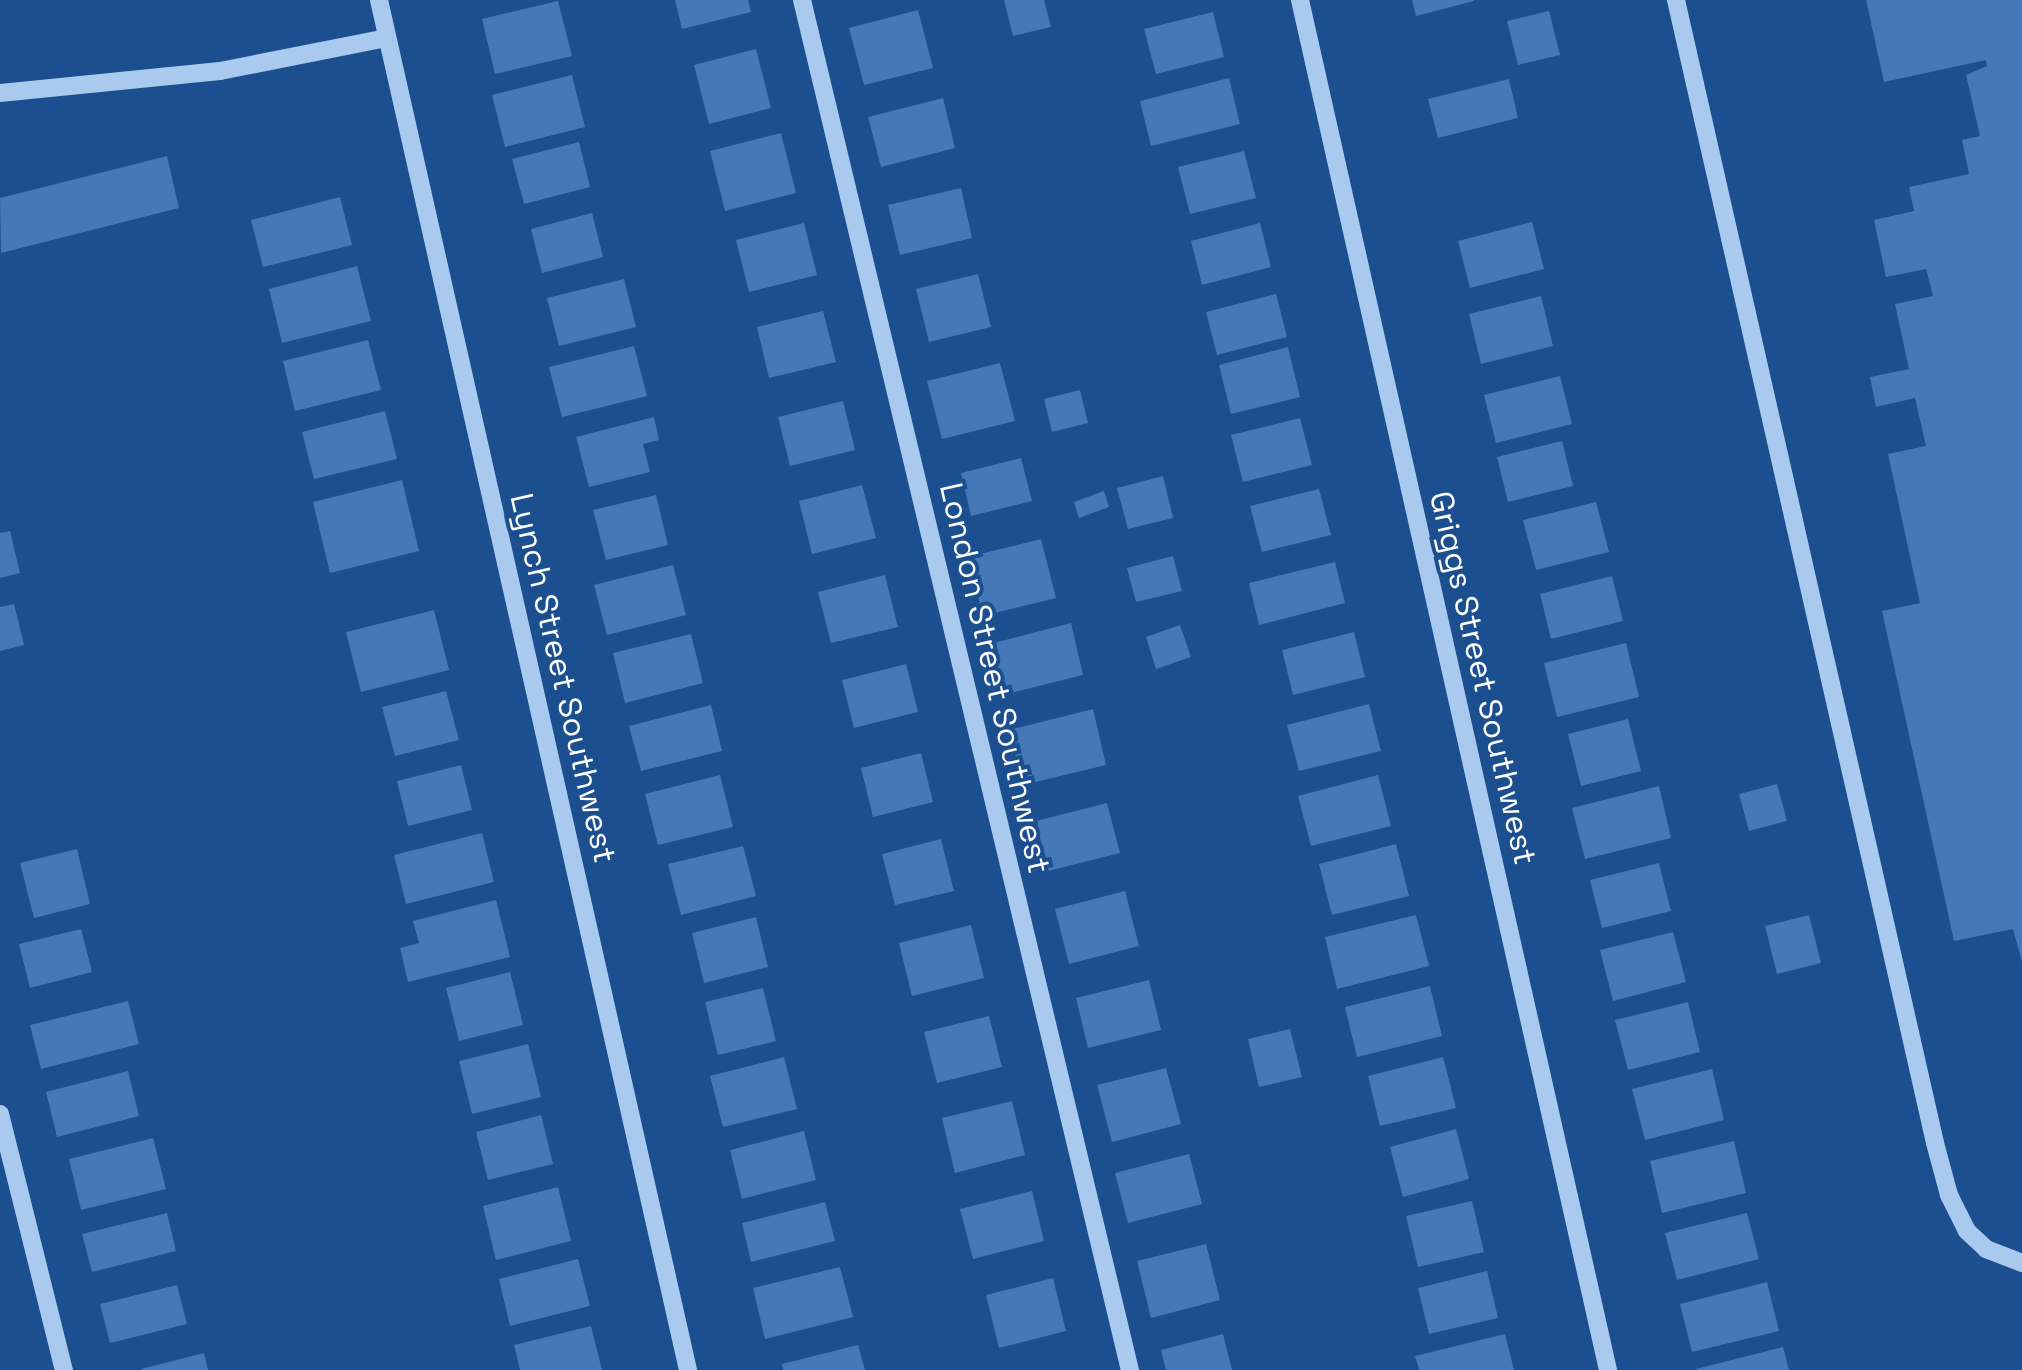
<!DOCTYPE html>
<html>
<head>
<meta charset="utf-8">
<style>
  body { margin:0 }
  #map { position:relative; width:2022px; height:1370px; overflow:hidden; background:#1b4f8f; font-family:"Space Grotesk",sans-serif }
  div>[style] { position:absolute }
  .building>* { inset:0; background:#4478b7 }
  .minor>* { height:18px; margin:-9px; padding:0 9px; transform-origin:9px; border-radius:9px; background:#a9c9ee }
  span { translate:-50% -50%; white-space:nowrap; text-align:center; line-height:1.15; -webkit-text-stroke:8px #1b4f8f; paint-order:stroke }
  .street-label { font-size:32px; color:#fff }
</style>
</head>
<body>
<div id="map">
  <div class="building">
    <i style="clip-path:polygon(675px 0,748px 0,751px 12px,682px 29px)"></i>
    <i style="clip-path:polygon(1004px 0,1044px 0,1051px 27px,1013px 36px)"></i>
    <i style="clip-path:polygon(1412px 0,1474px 0,1474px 1px,1416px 16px)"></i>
    <i style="clip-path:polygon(1866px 0,2022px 0,2022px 962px,2013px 929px,1954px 941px,1882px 611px,1920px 603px,1888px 454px,1926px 446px,1915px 398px,1876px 407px,1870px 377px,1909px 369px,1895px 304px,1933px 296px,1926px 269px,1886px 277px,1874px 220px,1914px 211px,1909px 187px,1969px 174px,1962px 140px,1980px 136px,1966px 75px,1987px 66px,1986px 60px,1884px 82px)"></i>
    <i style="clip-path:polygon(558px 1px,572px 56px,495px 74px,482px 19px)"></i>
    <i style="clip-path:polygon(918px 10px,933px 68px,864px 85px,849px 28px)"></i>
    <i style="clip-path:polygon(1549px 11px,1560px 55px,1518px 65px,1507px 21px)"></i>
    <i style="clip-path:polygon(1213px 12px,1224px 57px,1156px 74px,1144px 29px)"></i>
    <i style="clip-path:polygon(756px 49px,771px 108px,709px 124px,694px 65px)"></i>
    <i style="clip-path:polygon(572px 75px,585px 127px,505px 147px,492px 95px)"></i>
    <i style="clip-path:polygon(1229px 78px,1240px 124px,1151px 146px,1140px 101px)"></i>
    <i style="clip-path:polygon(1509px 79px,1518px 118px,1438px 138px,1428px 99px)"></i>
    <i style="clip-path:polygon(943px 98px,955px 148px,881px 167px,868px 117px)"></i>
    <i style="clip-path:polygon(781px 133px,796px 193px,725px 211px,710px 151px)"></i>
    <i style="clip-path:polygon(579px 142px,590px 187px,524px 204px,512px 159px)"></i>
    <i style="clip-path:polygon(1244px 151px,1256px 198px,1190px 214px,1178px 167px)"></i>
    <i style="clip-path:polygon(167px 156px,179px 208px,1px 253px,0 198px)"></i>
    <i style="clip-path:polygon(961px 188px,972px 238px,900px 255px,888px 205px)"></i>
    <i style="clip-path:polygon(340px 197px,352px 245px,263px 267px,251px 220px)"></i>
    <i style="clip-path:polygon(592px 213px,603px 257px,542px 273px,531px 229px)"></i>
    <i style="clip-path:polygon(1532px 222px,1544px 269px,1470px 288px,1458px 241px)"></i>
    <i style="clip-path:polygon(804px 223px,817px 275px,749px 292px,736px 240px)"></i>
    <i style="clip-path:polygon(1260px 223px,1271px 267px,1202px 285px,1191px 241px)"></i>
    <i style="clip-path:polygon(357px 266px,371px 321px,282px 343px,269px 289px)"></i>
    <i style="clip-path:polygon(978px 274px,991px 327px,929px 342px,916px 289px)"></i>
    <i style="clip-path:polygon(624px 279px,636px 327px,559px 346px,547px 298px)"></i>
    <i style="clip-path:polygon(1276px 294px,1287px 337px,1217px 355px,1206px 312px)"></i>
    <i style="clip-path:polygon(1541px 296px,1553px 346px,1481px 364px,1469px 314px)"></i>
    <i style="clip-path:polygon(823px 311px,836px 362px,769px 378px,757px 327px)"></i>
    <i style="clip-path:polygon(368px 340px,381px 390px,295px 411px,283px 361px)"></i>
    <i style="clip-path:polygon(634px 346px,647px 396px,562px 417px,549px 367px)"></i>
    <i style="clip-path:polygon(1288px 347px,1300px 397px,1231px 414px,1219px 365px)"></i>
    <i style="clip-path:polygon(1000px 363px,1015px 421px,942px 439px,927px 381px)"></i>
    <i style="clip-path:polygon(1560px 376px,1572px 424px,1496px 443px,1484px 395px)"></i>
    <i style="clip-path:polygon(1080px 390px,1088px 423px,1052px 432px,1044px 399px)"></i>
    <i style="clip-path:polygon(843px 401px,855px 450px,790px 466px,778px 417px)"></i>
    <i style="clip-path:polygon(385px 411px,397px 459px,314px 479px,302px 432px)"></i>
    <i style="clip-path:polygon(654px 417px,659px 440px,643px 444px,650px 472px,589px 487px,576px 437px)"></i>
    <i style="clip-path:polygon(1300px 418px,1312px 465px,1243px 482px,1231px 435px)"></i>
    <i style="clip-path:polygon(1562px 441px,1573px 486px,1508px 502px,1497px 457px)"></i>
    <i style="clip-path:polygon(1021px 458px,1032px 501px,971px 516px,961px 473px)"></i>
    <i style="clip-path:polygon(1163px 476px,1173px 518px,1128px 529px,1117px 488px)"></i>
    <i style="clip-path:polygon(402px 480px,419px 551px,330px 573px,313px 502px)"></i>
    <i style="clip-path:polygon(862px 485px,876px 538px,812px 554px,799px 501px)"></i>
    <i style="clip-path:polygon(1319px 489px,1331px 535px,1262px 552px,1250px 506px)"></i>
    <i style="clip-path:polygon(1104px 491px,1109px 507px,1079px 518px,1074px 502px)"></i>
    <i style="clip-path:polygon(656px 495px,668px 545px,606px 560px,593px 510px)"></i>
    <i style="clip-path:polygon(1596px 502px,1609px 552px,1536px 570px,1523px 520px)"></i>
    <i style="clip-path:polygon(10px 531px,20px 573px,0 578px,0 533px)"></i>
    <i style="clip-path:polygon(1041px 539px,1056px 598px,983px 616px,968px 557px)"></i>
    <i style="clip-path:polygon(1173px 556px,1182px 591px,1136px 602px,1127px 568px)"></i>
    <i style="clip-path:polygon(1335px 562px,1345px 603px,1259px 625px,1249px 583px)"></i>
    <i style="clip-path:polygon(673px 565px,686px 615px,607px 635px,594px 585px)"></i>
    <i style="clip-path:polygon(885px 575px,898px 627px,831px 643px,818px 592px)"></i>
    <i style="clip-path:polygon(1612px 576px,1623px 621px,1551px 639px,1540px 594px)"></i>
    <i style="clip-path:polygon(14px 604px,24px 645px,0 651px,0 607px)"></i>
    <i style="clip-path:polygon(434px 610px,449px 670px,361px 692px,346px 632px)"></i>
    <i style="clip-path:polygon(1071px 623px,1083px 675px,1003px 695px,990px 644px)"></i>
    <i style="clip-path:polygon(1180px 625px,1191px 657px,1156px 669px,1146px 637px)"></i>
    <i style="clip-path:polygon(1354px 632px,1365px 677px,1293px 695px,1282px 650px)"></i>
    <i style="clip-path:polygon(691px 634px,703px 683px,625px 703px,613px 653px)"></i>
    <i style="clip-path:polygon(1626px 643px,1639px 697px,1557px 717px,1544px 663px)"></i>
    <i style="clip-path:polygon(906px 664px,918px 712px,854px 728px,842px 680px)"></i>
    <i style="clip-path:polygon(446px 691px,459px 740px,395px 756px,382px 707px)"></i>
    <i style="clip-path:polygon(1369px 704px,1381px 751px,1299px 771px,1287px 725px)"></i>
    <i style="clip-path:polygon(711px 705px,722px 751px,641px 771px,629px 726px)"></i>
    <i style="clip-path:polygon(1093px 709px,1106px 765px,1023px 785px,1009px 730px)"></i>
    <i style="clip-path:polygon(1628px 719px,1641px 771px,1581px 786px,1568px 734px)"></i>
    <i style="clip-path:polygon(921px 753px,933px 802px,873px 817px,861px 768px)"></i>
    <i style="clip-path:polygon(461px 765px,472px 810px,408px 826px,397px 781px)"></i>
    <i style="clip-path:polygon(720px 775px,733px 827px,658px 845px,645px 794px)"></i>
    <i style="clip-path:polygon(1378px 775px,1391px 826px,1311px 846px,1298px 796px)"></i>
    <i style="clip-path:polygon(1777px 784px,1787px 821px,1749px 831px,1739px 794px)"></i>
    <i style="clip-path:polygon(1659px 786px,1671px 838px,1585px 859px,1572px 808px)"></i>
    <i style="clip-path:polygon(1107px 803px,1120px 853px,1048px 871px,1036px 821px)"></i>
    <i style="clip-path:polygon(482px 833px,494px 882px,406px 904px,394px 855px)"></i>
    <i style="clip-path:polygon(941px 839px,954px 891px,895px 905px,882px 854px)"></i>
    <i style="clip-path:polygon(1396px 844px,1409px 896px,1332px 915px,1319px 864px)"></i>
    <i style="clip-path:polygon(743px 846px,756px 896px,681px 915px,668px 864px)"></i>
    <i style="clip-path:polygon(77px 849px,90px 904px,34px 918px,20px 863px)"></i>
    <i style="clip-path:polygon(1659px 863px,1671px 911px,1602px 928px,1590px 880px)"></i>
    <i style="clip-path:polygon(1125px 891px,1139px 946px,1069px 964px,1055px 909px)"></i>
    <i style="clip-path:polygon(496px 900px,510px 957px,408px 982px,400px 948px,419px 943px,413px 921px)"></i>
    <i style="clip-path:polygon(1416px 915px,1429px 966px,1337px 989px,1325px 937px)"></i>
    <i style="clip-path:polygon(1809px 915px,1821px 963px,1777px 974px,1765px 926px)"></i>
    <i style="clip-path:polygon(756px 917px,768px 967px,704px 983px,692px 933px)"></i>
    <i style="clip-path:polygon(971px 925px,984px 978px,912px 996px,899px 943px)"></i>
    <i style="clip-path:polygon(81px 929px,92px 972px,30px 988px,19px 944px)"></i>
    <i style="clip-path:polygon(1673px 932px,1686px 982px,1613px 1001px,1600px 950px)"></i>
    <i style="clip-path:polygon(510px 972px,523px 1025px,459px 1041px,446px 988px)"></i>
    <i style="clip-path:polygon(1149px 980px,1161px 1030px,1088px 1048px,1076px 998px)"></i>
    <i style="clip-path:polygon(1430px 986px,1442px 1036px,1357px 1057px,1345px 1007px)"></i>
    <i style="clip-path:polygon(763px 988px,776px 1041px,718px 1055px,705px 1002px)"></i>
    <i style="clip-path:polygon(128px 1001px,139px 1044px,41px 1069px,30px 1025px)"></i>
    <i style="clip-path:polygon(1688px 1002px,1700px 1052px,1628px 1070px,1615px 1020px)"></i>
    <i style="clip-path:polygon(989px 1016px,1002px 1067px,937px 1083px,924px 1032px)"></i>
    <i style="clip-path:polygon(1290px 1029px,1302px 1077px,1259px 1087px,1248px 1039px)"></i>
    <i style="clip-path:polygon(528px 1044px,541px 1097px,472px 1114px,459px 1061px)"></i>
    <i style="clip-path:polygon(784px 1057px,797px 1109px,723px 1127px,710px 1076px)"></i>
    <i style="clip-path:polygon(1443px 1057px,1456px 1108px,1380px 1126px,1368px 1076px)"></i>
    <i style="clip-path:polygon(1166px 1068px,1181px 1124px,1112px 1142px,1097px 1085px)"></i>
    <i style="clip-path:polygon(1712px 1069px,1724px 1120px,1645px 1140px,1632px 1089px)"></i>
    <i style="clip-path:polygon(128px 1071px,139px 1116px,57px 1137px,46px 1092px)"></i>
    <i style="clip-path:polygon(1012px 1101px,1025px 1155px,955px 1173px,942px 1118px)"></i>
    <i style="clip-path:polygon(541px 1115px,553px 1164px,488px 1180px,476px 1132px)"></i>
    <i style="clip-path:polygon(1456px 1129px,1469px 1179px,1403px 1197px,1390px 1147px)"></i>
    <i style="clip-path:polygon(804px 1131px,816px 1180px,742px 1199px,730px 1150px)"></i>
    <i style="clip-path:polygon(153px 1138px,166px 1189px,81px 1210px,69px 1159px)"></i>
    <i style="clip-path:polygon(1734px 1141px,1746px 1193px,1662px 1213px,1650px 1161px)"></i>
    <i style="clip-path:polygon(1189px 1154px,1202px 1204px,1128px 1223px,1115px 1173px)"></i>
    <i style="clip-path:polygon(558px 1187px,571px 1241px,496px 1260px,483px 1206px)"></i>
    <i style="clip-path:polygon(1032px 1191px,1044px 1241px,973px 1259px,960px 1209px)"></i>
    <i style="clip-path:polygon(1472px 1201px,1484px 1252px,1418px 1267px,1406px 1216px)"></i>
    <i style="clip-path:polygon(825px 1202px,835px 1241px,751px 1262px,742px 1223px)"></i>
    <i style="clip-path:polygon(167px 1213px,176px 1251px,92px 1272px,82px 1234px)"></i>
    <i style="clip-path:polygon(1747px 1213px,1759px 1259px,1677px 1280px,1665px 1233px)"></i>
    <i style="clip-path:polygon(1206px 1244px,1220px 1300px,1151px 1318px,1137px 1261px)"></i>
    <i style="clip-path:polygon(578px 1259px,590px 1306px,510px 1326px,499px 1279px)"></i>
    <i style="clip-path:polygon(840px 1267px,853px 1317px,765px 1339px,753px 1288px)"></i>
    <i style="clip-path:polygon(1487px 1271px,1498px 1318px,1429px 1334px,1418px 1288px)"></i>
    <i style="clip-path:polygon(1053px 1278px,1066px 1331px,999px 1348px,986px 1295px)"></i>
    <i style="clip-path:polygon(1767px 1282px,1779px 1331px,1692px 1352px,1680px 1304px)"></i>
    <i style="clip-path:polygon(177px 1285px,187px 1324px,110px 1343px,100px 1304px)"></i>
    <i style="clip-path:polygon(591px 1326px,602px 1370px,520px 1370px,514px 1345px)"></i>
    <i style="clip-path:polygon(1223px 1334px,1232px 1370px,1166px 1370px,1161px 1350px)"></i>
    <i style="clip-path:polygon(1505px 1334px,1514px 1370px,1419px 1370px,1415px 1356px)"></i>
    <i style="clip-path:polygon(858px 1345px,865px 1370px,783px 1370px,782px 1364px)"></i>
    <i style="clip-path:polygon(1783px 1347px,1789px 1370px,1697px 1370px,1696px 1369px)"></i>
    <i style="clip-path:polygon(204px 1353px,208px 1370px,141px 1370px,141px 1369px)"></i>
  </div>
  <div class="minor">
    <i style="left:379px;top:0;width:1404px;rotate:77.29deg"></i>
    <i style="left:802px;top:0;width:1409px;rotate:76.54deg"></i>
    <i style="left:1300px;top:0;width:1404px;rotate:77.33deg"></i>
    <i style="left:1676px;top:0;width:1172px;rotate:77.23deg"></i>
    <i style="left:1935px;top:1143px;width:54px;rotate:74.9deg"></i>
    <i style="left:1949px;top:1195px;width:40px;rotate:63.4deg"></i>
    <i style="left:1967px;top:1231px;width:26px;rotate:43deg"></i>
    <i style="left:1986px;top:1249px;width:39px;rotate:21deg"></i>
    <i style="left:0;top:93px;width:221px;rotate:-5.7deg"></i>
    <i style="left:220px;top:71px;width:170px;rotate:-11.2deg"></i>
    <i style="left:0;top:1114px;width:264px;rotate:76deg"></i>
  </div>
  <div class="street-label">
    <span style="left:563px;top:678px;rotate:77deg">Lynch Street Southwest</span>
    <span style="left:995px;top:678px;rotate:77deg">London Street Southwest</span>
    <span style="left:1483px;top:678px;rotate:77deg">Griggs Street Southwest</span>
  </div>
</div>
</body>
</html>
